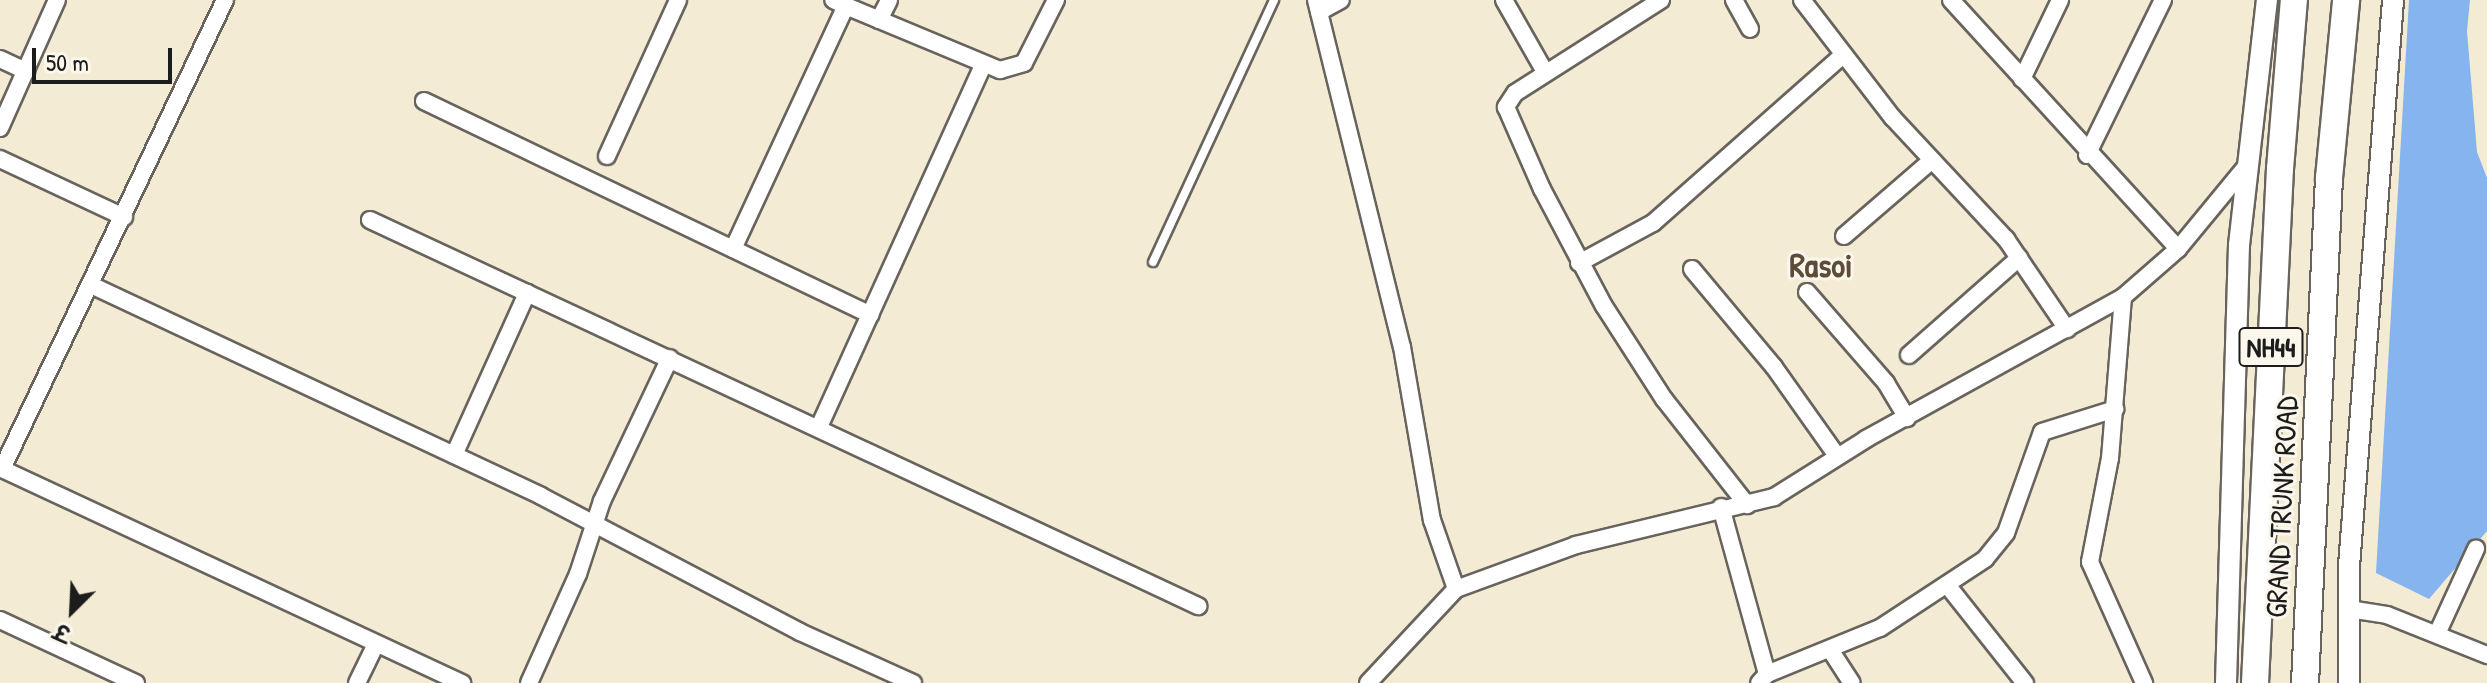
<!DOCTYPE html>
<html>
<head>
<meta charset="utf-8">
<style>
  body { margin:0 }
  #map { position:relative; width:2487px; height:683px; overflow:hidden; background:#f4ebd5; font-family:"Patrick Hand","Playpen Sans Deva",sans-serif }
  div>[style] { position:absolute }
  .water>* { inset:0; background:#85b4ef }
  .roads { filter:drop-shadow(2px 0 #68645d) drop-shadow(-2px 0 #68645d) drop-shadow(0 2px #68645d) drop-shadow(0 -2px #68645d) }
  .service>* { height:8px; margin:-4px; padding:0 4px; transform-origin:4px; border-radius:4px; background:#fff }
  .minor>* { height:16px; margin:-8px; padding:0 8px; transform-origin:8px; border-radius:8px; background:#fff }
  .tertiary>* { height:20px; margin:-10px; padding:0 10px; transform-origin:10px; border-radius:10px; background:#fff }
  .trunk>* { height:26px; margin:-13px; padding:0 13px; transform-origin:13px; border-radius:13px; background:#fff }
  span { translate:-50% -50%; white-space:nowrap; text-align:center; line-height:1.15; -webkit-text-stroke:6px #fbf7ec; paint-order:stroke }
  .shield-label span { padding:2px 6px; background:#fbf7ec; border:2px solid; border-radius:6px; -webkit-text-stroke-width:0 }
  .shield-label { font-size:28px; color:#1c1c1c; font-weight:700 }
  .street-label { font-size:30px; color:#1c1c1c }
  .quarter-label { font-size:34px; color:#5e4c3a; font-weight:700 }
  .north { position:absolute; left:32px; top:571px; width:80px; height:80px; -webkit-text-stroke:6px #fbf7ec; paint-order:stroke; rotate:204deg; font-size:22px; font-weight:700; line-height:32px; text-align:center; color:#1c1c1c }
  .north::after { content:''; display:block; margin:auto; width:28px; height:36px; background:#1c1c1c; clip-path:polygon(50% 0,100% 100%,50% 72%,0 100%) }
  .scale { position:absolute; left:32px; top:48px; width:140px; height:36px; box-sizing:border-box; border:4px solid #1c1c1c; border-top:0; padding-left:10px; font-size:24px; line-height:28px; white-space:nowrap; color:#1c1c1c; -webkit-text-stroke:6px #fbf7ec; paint-order:stroke }
</style>
</head>
<body>
<div id="map">
  <div class="water">
    <i style="clip-path:polygon(2409px 0,2470px 0,2467px 31px,2477px 152px,2487px 178px,2487px 531px,2429px 599px,2376px 573px)"></i>
  </div>
  <div class="roads">
    <div class="service">
      <i style="left:1153px;top:262px;width:289px;rotate:-65.2deg"></i>
    </div>
    <div class="minor">
      <i style="left:1316px;top:0;width:357px;rotate:76.1deg"></i>
      <i style="left:1402px;top:347px;width:176px;rotate:80.2deg"></i>
      <i style="left:1432px;top:520px;width:73px;rotate:70.8deg"></i>
      <i style="left:1504px;top:0;width:83px;rotate:60.3deg"></i>
      <i style="left:1661px;top:0;width:173px;rotate:147.5deg"></i>
      <i style="left:1515px;top:93px;width:17px;rotate:123deg"></i>
      <i style="left:1506px;top:107px;width:90px;rotate:66.3deg"></i>
      <i style="left:1542px;top:189px;width:132px;rotate:62.1deg"></i>
      <i style="left:1604px;top:306px;width:111px;rotate:57.2deg"></i>
      <i style="left:1664px;top:399px;width:135px;rotate:51.9deg"></i>
      <i style="left:1734px;top:0;width:33px;rotate:61deg"></i>
      <i style="left:1802px;top:0;width:149px;rotate:52.4deg"></i>
      <i style="left:1893px;top:118px;width:166px;rotate:47deg"></i>
      <i style="left:2006px;top:239px;width:109px;rotate:55.9deg"></i>
      <i style="left:1951px;top:0;width:337px;rotate:47.6deg"></i>
      <i style="left:846px;top:6px;width:167px;rotate:22.6deg"></i>
      <i style="left:1000px;top:70px;width:25px;rotate:-16deg"></i>
      <i style="left:1024px;top:63px;width:71px;rotate:-63.1deg"></i>
      <i style="left:1319px;top:12px;width:25px;rotate:-29deg"></i>
      <i style="left:879px;top:20px;width:22px;rotate:-63deg"></i>
      <i style="left:0;top:59px;width:29px;rotate:25deg"></i>
      <i style="left:2022px;top:79px;width:88px;rotate:-64.3deg"></i>
      <i style="left:424px;top:101px;width:495px;rotate:25.6deg"></i>
      <i style="left:0;top:128px;width:140px;rotate:-66deg"></i>
      <i style="left:2087px;top:155px;width:173px;rotate:-63.9deg"></i>
      <i style="left:607px;top:156px;width:171px;rotate:-65.5deg"></i>
      <i style="left:0;top:159px;width:137px;rotate:25.1deg"></i>
      <i style="left:370px;top:220px;width:914px;rotate:24.99deg"></i>
      <i style="left:1844px;top:236px;width:115px;rotate:-40.8deg"></i>
      <i style="left:733px;top:249px;width:268px;rotate:-65.1deg"></i>
      <i style="left:846px;top:6px;width:14px;rotate:-155deg"></i>
      <i style="left:1579px;top:263px;width:84px;rotate:-28.4deg"></i>
      <i style="left:1653px;top:223px;width:254px;rotate:-41.5deg"></i>
      <i style="left:1692px;top:269px;width:128px;rotate:50.1deg"></i>
      <i style="left:1774px;top:367px;width:109px;rotate:54.7deg"></i>
      <i style="left:91px;top:285px;width:497px;rotate:25.1deg"></i>
      <i style="left:541px;top:496px;width:293px;rotate:27.7deg"></i>
      <i style="left:800px;top:632px;width:124px;rotate:24.3deg"></i>
      <i style="left:1807px;top:292px;width:121px;rotate:49deg"></i>
      <i style="left:1886px;top:383px;width:41px;rotate:59deg"></i>
      <i style="left:2123px;top:297px;width:162px;rotate:94.6deg"></i>
      <i style="left:2110px;top:458px;width:106px;rotate:100.9deg"></i>
      <i style="left:2090px;top:562px;width:133px;rotate:65.9deg"></i>
      <i style="left:1909px;top:355px;width:147px;rotate:-41.4deg"></i>
      <i style="left:819px;top:427px;width:397px;rotate:-65.6deg"></i>
      <i style="left:454px;top:455px;width:178px;rotate:-65.7deg"></i>
      <i style="left:0;top:468px;width:510px;rotate:24.96deg"></i>
      <i style="left:2px;top:469px;width:519px;rotate:-64.57deg"></i>
      <i style="left:1721px;top:507px;width:173px;rotate:74.6deg"></i>
      <i style="left:1948px;top:586px;width:124px;rotate:51.6deg"></i>
      <i style="left:2349px;top:609px;width:38px;rotate:9deg"></i>
      <i style="left:2387px;top:615px;width:108px;rotate:21.8deg"></i>
      <i style="left:0;top:620px;width:150px;rotate:24.9deg"></i>
      <i style="left:2437px;top:634px;width:94px;rotate:-65.4deg"></i>
      <i style="left:1831px;top:651px;width:38px;rotate:57deg"></i>
      <i style="left:357px;top:683px;width:43px;rotate:-64deg"></i>
      <i style="left:529px;top:683px;width:120px;rotate:-65.8deg"></i>
      <i style="left:578px;top:574px;width:77px;rotate:-71.8deg"></i>
      <i style="left:602px;top:501px;width:158px;rotate:-64.6deg"></i>
      <i style="left:1368px;top:683px;width:129px;rotate:-46.9deg"></i>
      <i style="left:1456px;top:589px;width:128px;rotate:-20.1deg"></i>
      <i style="left:1576px;top:545px;width:204px;rotate:-13.6deg"></i>
      <i style="left:1774px;top:497px;width:109px;rotate:-32.2deg"></i>
      <i style="left:1866px;top:439px;width:294px;rotate:-28.9deg"></i>
      <i style="left:2123px;top:297px;width:73px;rotate:-41.1deg"></i>
      <i style="left:2178px;top:249px;width:110px;rotate:-50.5deg"></i>
      <i style="left:1759px;top:683px;width:12px;rotate:-48deg"></i>
      <i style="left:1767px;top:674px;width:122px;rotate:-22.2deg"></i>
      <i style="left:1880px;top:628px;width:126px;rotate:-33.3deg"></i>
      <i style="left:1985px;top:559px;width:33px;rotate:-51deg"></i>
      <i style="left:2006px;top:533px;width:107px;rotate:-70.4deg"></i>
      <i style="left:2042px;top:432px;width:77px;rotate:-17.5deg"></i>
    </div>
    <div class="tertiary">
      <i style="left:2226px;top:683px;width:438px;rotate:-88.3deg"></i>
      <i style="left:2239px;top:245px;width:247px;rotate:-83.5deg"></i>
      <i style="left:2349px;top:683px;width:117px;rotate:-90deg"></i>
      <i style="left:2349px;top:566px;width:568px;rotate:-85.55deg"></i>
    </div>
    <div class="trunk">
      <i style="left:2255px;top:683px;width:515px;rotate:-87.22deg"></i>
      <i style="left:2280px;top:169px;width:170px;rotate:-85.3deg"></i>
      <i style="left:2305px;top:683px;width:506px;rotate:-87.28deg"></i>
      <i style="left:2329px;top:178px;width:179px;rotate:-84.5deg"></i>
    </div>
  </div>
  <div class="shield-label">
    <span style="left:2271px;top:347px">NH44</span>
  </div>
  <div class="street-label">
    <span style="left:2281px;top:507px;rotate:-87deg">GRAND TRUNK ROAD</span>
  </div>
  <div class="quarter-label">
    <span style="left:1821px;top:266px">Rasoi</span>
  </div>
  <div class="north">उ</div>
  <div class="scale">50 m</div>
</div>
</body>
</html>
